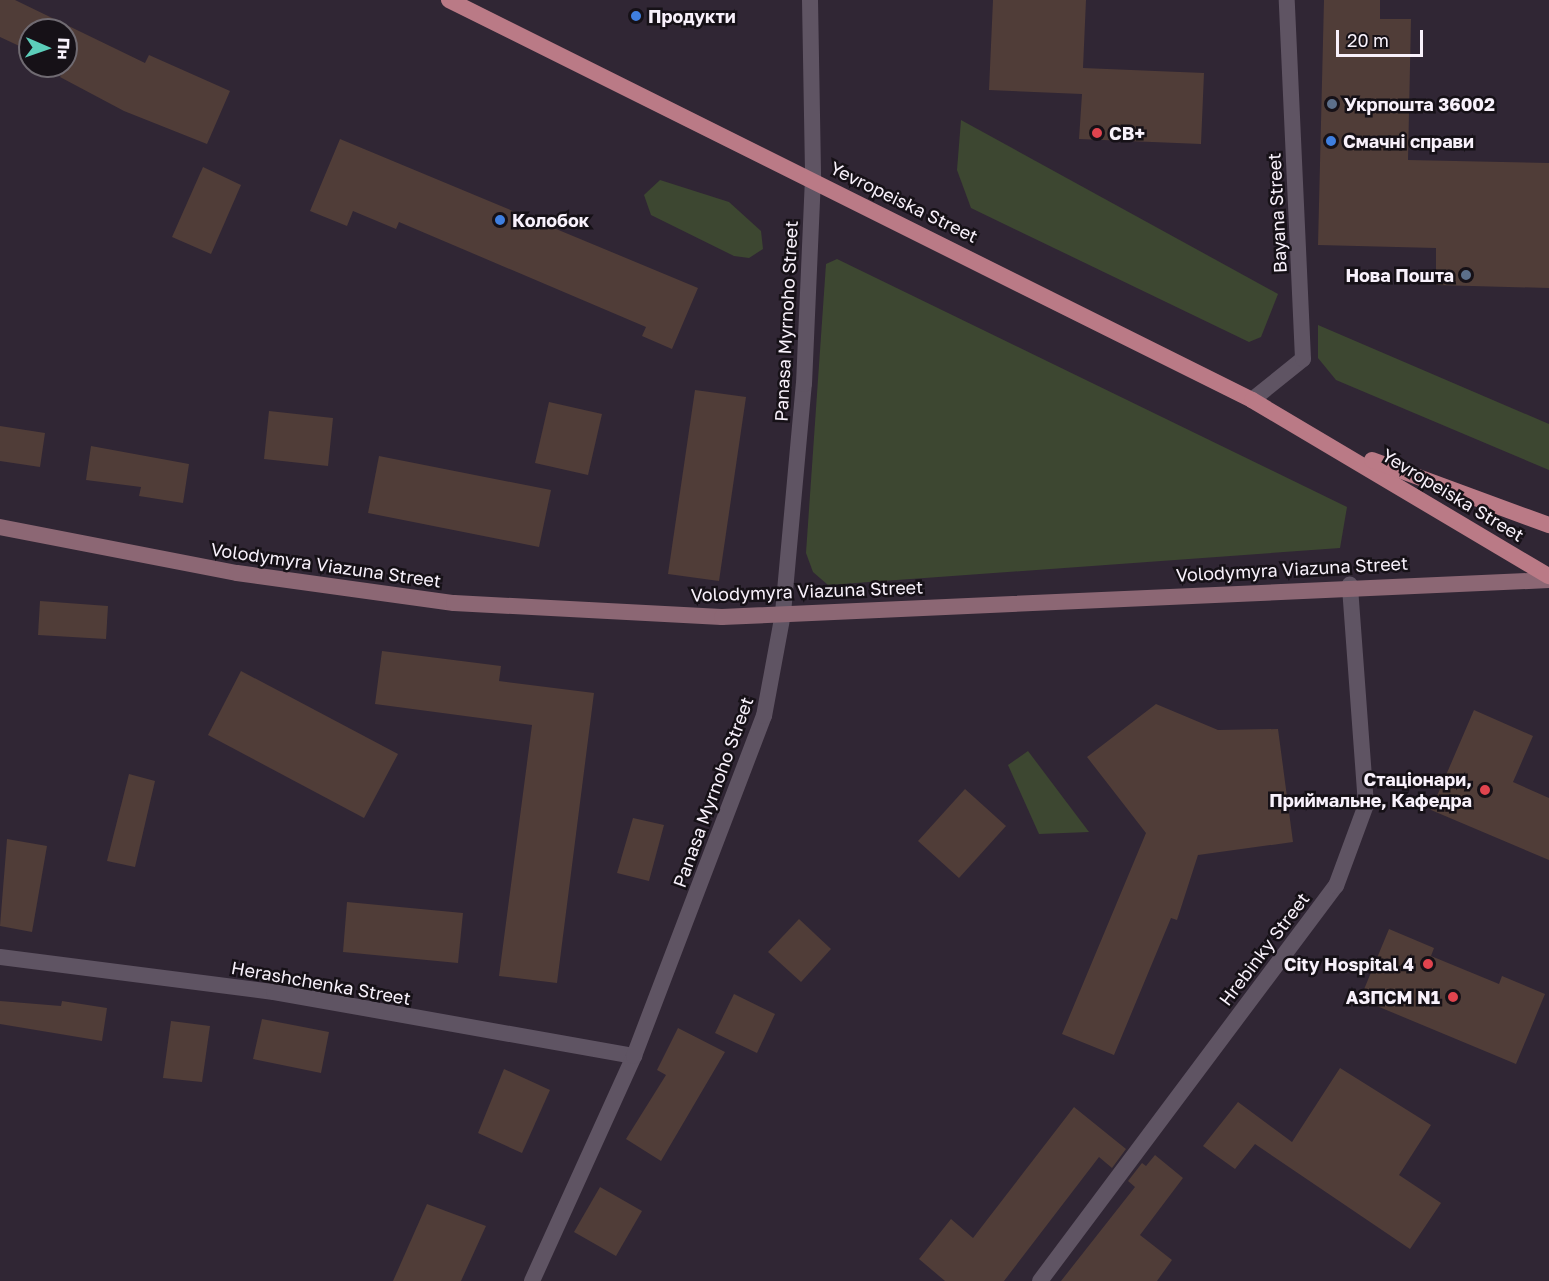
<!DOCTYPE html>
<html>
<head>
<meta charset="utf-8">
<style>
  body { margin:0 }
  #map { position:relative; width:1549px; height:1281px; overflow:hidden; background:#302634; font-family:"Golos Text",sans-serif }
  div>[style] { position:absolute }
  .green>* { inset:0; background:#3d4731 }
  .building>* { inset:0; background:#503d38 }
  .minor>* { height:16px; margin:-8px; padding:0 8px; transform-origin:8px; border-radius:8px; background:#5f5463 }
  .tertiary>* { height:16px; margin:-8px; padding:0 8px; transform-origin:8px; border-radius:8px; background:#5f5463 }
  .secondary>* { height:16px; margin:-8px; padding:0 8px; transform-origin:8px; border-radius:8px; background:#8c6774 }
  .primary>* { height:16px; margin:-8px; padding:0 8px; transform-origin:8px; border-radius:8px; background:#ba7a86 }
  .dots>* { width:16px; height:16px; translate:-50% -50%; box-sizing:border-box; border:3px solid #161117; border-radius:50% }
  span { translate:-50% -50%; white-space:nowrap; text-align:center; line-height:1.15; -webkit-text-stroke:5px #161117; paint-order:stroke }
  .poi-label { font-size:18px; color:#f8f1fb; font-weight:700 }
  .left { translate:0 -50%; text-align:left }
  .right { translate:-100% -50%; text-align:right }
  .street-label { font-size:18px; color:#f8f1fb }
  .north { position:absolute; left:18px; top:18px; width:60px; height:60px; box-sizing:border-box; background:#161117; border:2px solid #706b72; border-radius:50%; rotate:92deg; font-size:16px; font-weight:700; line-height:24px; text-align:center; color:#f8f1fb }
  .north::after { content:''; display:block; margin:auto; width:21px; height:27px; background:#5cceba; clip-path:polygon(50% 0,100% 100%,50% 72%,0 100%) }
  .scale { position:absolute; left:1336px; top:30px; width:87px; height:27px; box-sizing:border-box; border:3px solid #f8f1fb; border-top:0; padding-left:8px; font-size:18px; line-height:21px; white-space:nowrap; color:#f8f1fb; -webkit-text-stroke:4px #161117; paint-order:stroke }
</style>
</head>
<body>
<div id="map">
  <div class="green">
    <i style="clip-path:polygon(961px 120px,1278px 294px,1261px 337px,1249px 342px,971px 208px,957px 170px)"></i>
    <i style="clip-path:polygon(660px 180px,729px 202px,761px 231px,763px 249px,749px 258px,734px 256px,651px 215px,644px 195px)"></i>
    <i style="clip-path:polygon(837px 259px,1347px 507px,1340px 548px,828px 585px,813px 572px,806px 553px,826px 264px)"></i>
    <i style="clip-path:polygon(1318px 325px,1549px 424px,1549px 470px,1336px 380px,1318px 358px)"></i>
    <i style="clip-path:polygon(1028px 751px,1089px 832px,1039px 834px,1008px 765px)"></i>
  </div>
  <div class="building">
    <i style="clip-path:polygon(0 0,15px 0,145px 63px,149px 55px,230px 91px,207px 144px,124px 111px,60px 77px,66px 66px,66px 30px,30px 30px,30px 51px,0 37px)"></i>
    <i style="clip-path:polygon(993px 0,1086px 0,1083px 68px,1204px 73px,1201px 144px,1079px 139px,1082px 94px,989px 90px)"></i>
    <i style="clip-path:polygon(1324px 0,1380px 0,1380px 19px,1411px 19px,1408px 160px,1549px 163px,1549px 288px,1436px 285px,1436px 248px,1318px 245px)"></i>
    <i style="clip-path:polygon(340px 139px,698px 288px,672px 349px,642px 336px,646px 327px,399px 222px,396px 229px,353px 211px,347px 226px,310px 211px)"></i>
    <i style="clip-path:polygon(203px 167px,241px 185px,211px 254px,172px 237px)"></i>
    <i style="clip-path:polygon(695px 390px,746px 397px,719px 581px,668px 574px)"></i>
    <i style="clip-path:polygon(549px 402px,602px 414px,588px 475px,535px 463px)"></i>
    <i style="clip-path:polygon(269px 411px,333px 418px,328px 466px,264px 459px)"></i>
    <i style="clip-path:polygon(0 426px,45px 433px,40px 467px,0 461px)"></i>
    <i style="clip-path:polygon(91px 446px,189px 464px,183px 503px,139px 496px,141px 487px,86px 480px)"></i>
    <i style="clip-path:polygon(379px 456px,551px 490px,539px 547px,368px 513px)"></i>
    <i style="clip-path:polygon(40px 601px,108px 606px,106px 639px,38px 635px)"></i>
    <i style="clip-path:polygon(382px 651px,501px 666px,499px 681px,594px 693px,557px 983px,499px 976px,532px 725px,375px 704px)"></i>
    <i style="clip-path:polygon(241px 671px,398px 754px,364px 818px,208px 735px)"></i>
    <i style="clip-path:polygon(1156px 704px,1218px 730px,1278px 729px,1293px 842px,1198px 855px,1177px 920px,1171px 918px,1114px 1055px,1062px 1034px,1146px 833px,1087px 757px)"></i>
    <i style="clip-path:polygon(1474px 710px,1533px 736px,1513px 782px,1549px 798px,1549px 860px,1431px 810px)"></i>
    <i style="clip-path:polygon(129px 774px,155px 781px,135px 867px,107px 861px)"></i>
    <i style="clip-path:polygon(965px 789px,1006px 826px,959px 878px,918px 841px)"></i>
    <i style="clip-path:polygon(633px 818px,664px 825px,649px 881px,617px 873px)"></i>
    <i style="clip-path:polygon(7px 839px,47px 846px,32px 932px,0 926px)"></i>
    <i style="clip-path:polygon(347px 902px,463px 913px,458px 963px,343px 952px)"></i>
    <i style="clip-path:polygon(799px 919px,831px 949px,801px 982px,768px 952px)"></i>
    <i style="clip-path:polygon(1389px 929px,1434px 948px,1431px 956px,1499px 984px,1502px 976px,1545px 994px,1516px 1064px,1360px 999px)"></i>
    <i style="clip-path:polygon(734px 994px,775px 1014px,757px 1053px,715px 1033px)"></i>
    <i style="clip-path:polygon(0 1001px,61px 1006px,62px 1001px,107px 1008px,102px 1041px,0 1024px)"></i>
    <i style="clip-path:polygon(262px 1019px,329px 1032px,321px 1073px,253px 1059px)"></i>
    <i style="clip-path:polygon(171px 1021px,210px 1026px,202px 1082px,163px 1078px)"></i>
    <i style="clip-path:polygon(678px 1028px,725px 1052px,661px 1161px,626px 1139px,666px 1075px,657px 1070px)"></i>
    <i style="clip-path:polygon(1340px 1068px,1431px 1125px,1399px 1175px,1441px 1203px,1410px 1249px,1255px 1144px,1235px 1169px,1203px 1146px,1238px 1102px,1292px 1142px)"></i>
    <i style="clip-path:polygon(504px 1069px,550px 1090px,522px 1153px,478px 1133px)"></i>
    <i style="clip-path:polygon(1074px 1107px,1126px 1149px,1112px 1168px,1099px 1157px,1004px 1281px,945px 1281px,919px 1259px,951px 1219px,973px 1238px)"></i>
    <i style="clip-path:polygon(1155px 1155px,1183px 1178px,1140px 1235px,1172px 1260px,1157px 1281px,1061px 1281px,1135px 1187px,1128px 1181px,1142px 1163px,1146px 1166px)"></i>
    <i style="clip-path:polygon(600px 1187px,642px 1211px,616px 1256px,574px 1232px)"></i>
    <i style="clip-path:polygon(427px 1204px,486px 1226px,461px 1281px,393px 1281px)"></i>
  </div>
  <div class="minor">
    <i style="left:1252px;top:400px;width:65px;rotate:-38.8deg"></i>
    <i style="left:1303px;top:359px;width:359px;rotate:-92.6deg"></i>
    <i style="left:0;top:957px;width:276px;rotate:7.3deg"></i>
    <i style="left:274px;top:992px;width:366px;rotate:10.1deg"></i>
    <i style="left:532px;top:1281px;width:247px;rotate:-65.6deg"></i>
    <i style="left:634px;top:1056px;width:364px;rotate:-69.1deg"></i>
    <i style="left:764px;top:716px;width:105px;rotate:-79.5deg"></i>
    <i style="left:783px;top:613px;width:230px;rotate:-84.8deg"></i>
    <i style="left:804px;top:384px;width:206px;rotate:-87.5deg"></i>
    <i style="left:1040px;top:1281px;width:494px;rotate:-53.2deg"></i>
    <i style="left:1336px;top:886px;width:86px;rotate:-69.7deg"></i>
    <i style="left:1366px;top:805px;width:221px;rotate:-94.2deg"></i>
  </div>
  <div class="tertiary">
    <i style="left:810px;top:0;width:178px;rotate:89deg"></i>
  </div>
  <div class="secondary">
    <i style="left:0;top:527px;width:241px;rotate:11deg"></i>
    <i style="left:237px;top:573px;width:219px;rotate:7.9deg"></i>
    <i style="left:454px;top:603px;width:268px;rotate:3deg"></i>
    <i style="left:722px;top:617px;width:828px;rotate:-2.56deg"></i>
  </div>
  <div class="primary">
    <i style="left:449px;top:0;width:897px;rotate:26.48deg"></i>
    <i style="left:1252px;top:400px;width:345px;rotate:30.7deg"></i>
    <i style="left:1372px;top:460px;width:189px;rotate:20.2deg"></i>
  </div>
  <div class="dots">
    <i style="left:636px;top:16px;background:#3f7fe0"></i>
    <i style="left:1332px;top:104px;background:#5c6f8a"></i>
    <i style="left:1097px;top:133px;background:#e0444e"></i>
    <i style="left:1331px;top:141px;background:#3f7fe0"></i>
    <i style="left:500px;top:220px;background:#3f7fe0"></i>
    <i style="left:1466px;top:275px;background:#5c6f8a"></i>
    <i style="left:1485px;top:790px;background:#e0444e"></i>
    <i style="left:1428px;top:964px;background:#e0444e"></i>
    <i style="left:1453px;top:997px;background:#e0444e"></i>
  </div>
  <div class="poi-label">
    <span class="left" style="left:648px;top:16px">Продукти</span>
    <span class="left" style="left:1344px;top:104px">Укрпошта 36002</span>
    <span class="left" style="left:1109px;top:133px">СВ+</span>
    <span class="left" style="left:1343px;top:141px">Смачні справи</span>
    <span class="left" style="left:512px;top:220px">Колобок</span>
    <span class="right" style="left:1454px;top:275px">Нова Пошта</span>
    <span class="right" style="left:1472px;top:790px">Стаціонари,<br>Приймальне, Кафедра</span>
    <span class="right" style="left:1414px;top:964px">City Hospital 4</span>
    <span class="right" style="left:1440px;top:997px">АЗПСМ N1</span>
  </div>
  <div class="street-label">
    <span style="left:904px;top:202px;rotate:26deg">Yevropeiska Street</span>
    <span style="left:1277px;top:213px;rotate:-93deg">Bayana Street</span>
    <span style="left:786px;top:321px;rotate:-87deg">Panasa Myrnoho Street</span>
    <span style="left:1453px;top:495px;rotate:31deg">Yevropeiska Street</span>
    <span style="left:326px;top:565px;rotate:8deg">Volodymyra Viazuna Street</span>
    <span style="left:1292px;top:569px;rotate:-3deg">Volodymyra Viazuna Street</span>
    <span style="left:807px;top:591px;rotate:-2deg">Volodymyra Viazuna Street</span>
    <span style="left:713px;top:792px;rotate:-70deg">Panasa Myrnoho Street</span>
    <span style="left:1264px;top:949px;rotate:-53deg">Hrebinky Street</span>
    <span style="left:321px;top:983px;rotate:10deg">Herashchenka Street</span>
  </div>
  <div class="north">Пн</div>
  <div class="scale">20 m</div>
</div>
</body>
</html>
